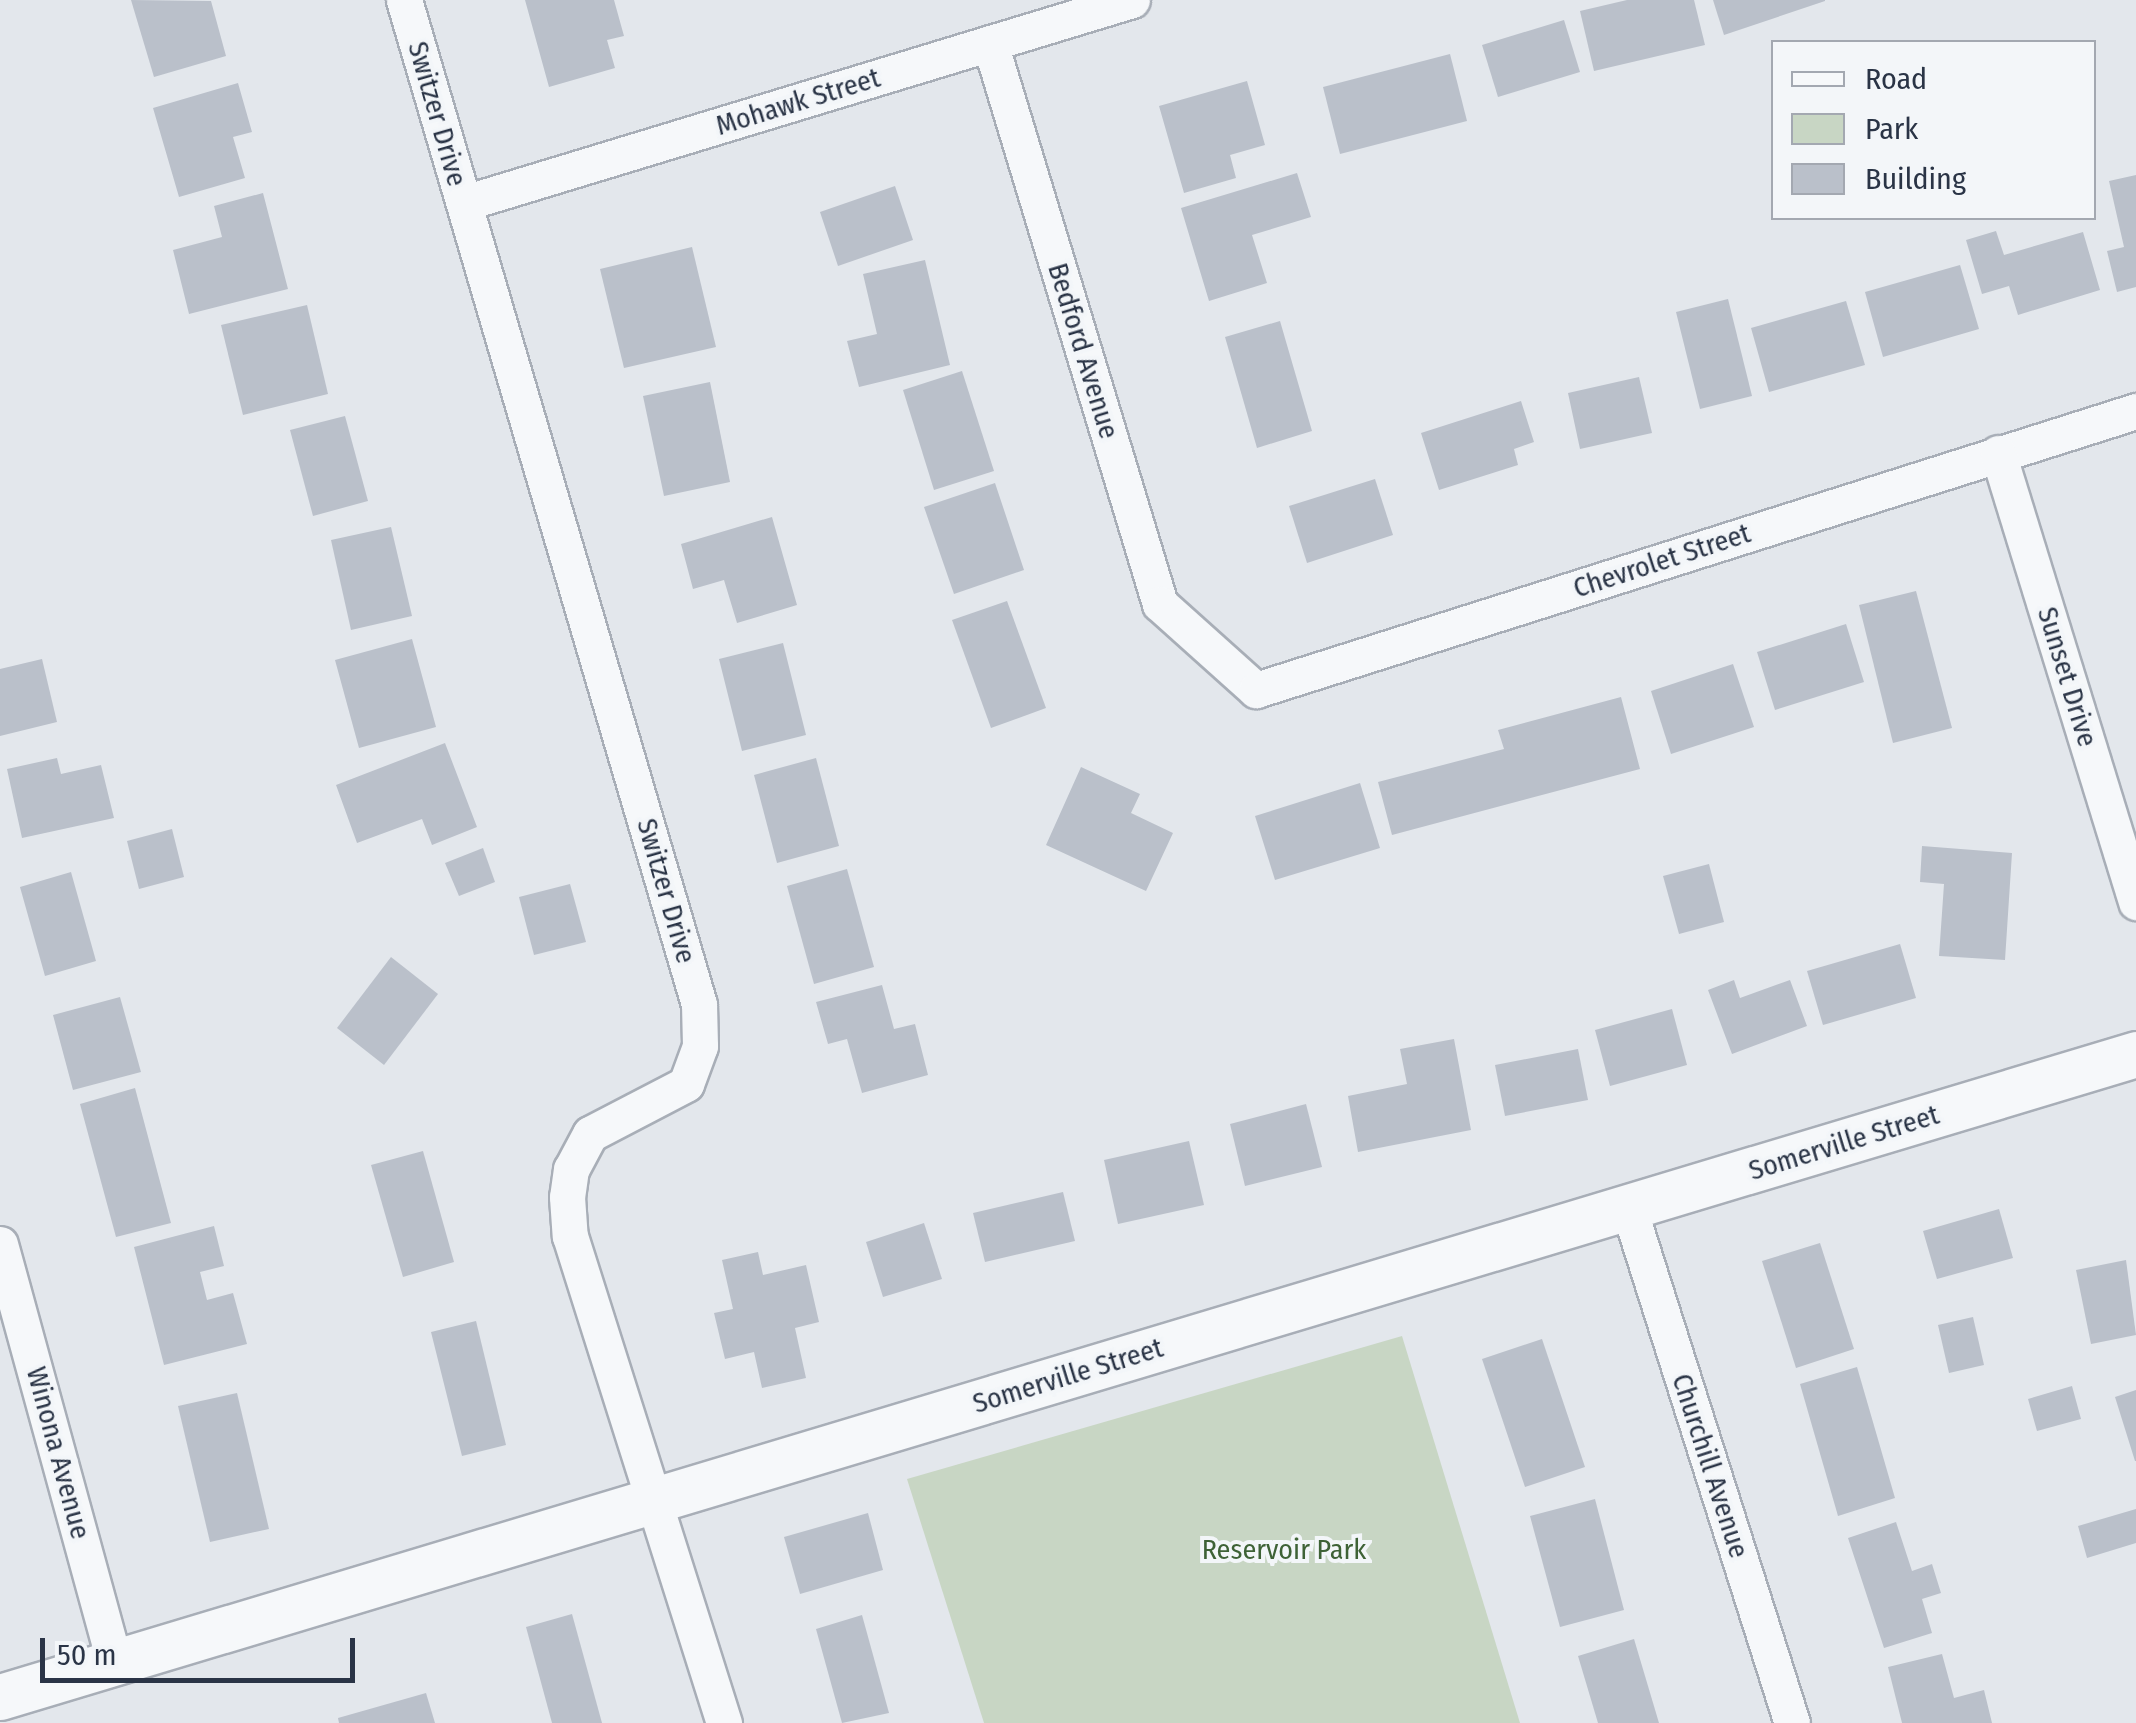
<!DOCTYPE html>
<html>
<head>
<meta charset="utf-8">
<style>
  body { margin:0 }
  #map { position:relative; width:2136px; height:1723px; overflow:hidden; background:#e3e7ec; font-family:"Fira Sans Condensed",sans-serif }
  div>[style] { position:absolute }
  .green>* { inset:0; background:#c8d6c4 }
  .building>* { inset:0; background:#bac0ca }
  .roads { filter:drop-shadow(2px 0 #a8aeb7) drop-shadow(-2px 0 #a8aeb7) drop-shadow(0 2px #a8aeb7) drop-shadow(0 -2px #a8aeb7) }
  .minor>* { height:35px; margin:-17.5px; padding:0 17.5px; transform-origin:17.5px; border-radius:17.5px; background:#f6f8fa }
  .tertiary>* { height:45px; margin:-22.5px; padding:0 22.5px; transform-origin:22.5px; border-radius:22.5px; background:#f6f8fa }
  span { translate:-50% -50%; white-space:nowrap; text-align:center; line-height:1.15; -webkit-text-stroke:8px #f3f6f9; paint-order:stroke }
  .street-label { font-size:28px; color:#2a3446 }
  .park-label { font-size:28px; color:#3e6236 }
  .legend { position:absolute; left:1771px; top:40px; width:325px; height:180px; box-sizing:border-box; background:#f3f6f9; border:2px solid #a3a8b1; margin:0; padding:12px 18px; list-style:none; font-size:30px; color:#2a3446 }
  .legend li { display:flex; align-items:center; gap:20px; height:50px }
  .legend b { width:50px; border:2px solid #a3a8b1 }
  .scale { position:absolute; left:40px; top:1638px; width:315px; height:45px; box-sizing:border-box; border:5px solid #2a3446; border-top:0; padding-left:12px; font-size:30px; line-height:35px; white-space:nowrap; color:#2a3446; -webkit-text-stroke:8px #f3f6f9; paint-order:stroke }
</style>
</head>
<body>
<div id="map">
  <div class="green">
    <i style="clip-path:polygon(1402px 1336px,1520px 1723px,984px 1723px,907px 1479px)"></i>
  </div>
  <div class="building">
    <i style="clip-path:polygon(131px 0,211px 1px,226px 56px,154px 77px)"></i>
    <i style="clip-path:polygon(525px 0,614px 0,624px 36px,607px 40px,615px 68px,549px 87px)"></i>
    <i style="clip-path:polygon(1627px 0,1694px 0,1705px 45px,1594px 71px,1580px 11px)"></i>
    <i style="clip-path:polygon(1713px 0,1825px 0,1825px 1px,1724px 35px)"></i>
    <i style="clip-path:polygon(1564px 20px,1580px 72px,1498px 97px,1482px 45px)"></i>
    <i style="clip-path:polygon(1450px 54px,1467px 121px,1340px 154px,1323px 87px)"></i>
    <i style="clip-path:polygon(1247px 81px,1265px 145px,1230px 155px,1236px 178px,1184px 193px,1159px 106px)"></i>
    <i style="clip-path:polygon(238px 83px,252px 132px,233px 137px,245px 178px,179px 197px,153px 108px)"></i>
    <i style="clip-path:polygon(1297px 173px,1311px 217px,1252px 235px,1267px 283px,1209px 301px,1181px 208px)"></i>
    <i style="clip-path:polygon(2136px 175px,2136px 287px,2117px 292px,2107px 251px,2124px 247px,2109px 181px)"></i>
    <i style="clip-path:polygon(895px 186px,913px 240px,838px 266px,820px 212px)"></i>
    <i style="clip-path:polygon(263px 193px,288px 289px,189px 314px,173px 250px,222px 237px,214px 206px)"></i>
    <i style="clip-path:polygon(1996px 231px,2004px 255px,2083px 232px,2100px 290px,2018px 315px,2009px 286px,1982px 294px,1966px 240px)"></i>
    <i style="clip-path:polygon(692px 247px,716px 347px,624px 368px,600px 269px)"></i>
    <i style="clip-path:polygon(925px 260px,950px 365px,859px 387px,847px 341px,877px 334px,863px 274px)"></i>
    <i style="clip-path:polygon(1960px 265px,1979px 329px,1883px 357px,1865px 292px)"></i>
    <i style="clip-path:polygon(1728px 299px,1752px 396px,1700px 409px,1676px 312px)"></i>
    <i style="clip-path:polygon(1846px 301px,1865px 365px,1769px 392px,1751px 328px)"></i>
    <i style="clip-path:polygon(307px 305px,328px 394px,243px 415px,221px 325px)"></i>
    <i style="clip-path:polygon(1280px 321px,1312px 431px,1257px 448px,1225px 337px)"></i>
    <i style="clip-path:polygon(962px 371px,994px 471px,934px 490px,903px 390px)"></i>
    <i style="clip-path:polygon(1639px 377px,1652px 433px,1580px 449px,1568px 393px)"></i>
    <i style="clip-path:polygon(710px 382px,730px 482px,664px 496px,643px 396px)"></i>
    <i style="clip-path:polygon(1521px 401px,1534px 442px,1514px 449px,1518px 465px,1439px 490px,1421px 433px)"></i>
    <i style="clip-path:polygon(345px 416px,368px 501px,313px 516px,290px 430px)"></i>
    <i style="clip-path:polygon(1375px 479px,1393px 535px,1307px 563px,1289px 506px)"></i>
    <i style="clip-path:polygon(995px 483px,1024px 570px,954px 594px,924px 507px)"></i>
    <i style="clip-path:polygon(772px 517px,797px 605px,737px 623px,724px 580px,693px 589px,681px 544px)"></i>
    <i style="clip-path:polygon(391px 527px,412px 616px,351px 630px,331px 540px)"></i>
    <i style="clip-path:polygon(1916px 591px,1952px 728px,1893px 743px,1859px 605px)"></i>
    <i style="clip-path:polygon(1007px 601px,1046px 708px,991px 728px,952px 620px)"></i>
    <i style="clip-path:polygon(1846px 624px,1864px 682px,1775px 710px,1757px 652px)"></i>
    <i style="clip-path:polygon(412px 639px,436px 727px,359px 748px,335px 660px)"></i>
    <i style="clip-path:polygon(783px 643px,806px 735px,742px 751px,719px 659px)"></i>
    <i style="clip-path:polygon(42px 659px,57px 722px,0 736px,0 669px)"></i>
    <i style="clip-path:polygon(1733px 664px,1754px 727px,1671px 754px,1651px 691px)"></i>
    <i style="clip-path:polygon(1621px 697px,1640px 769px,1392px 835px,1378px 782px,1504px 749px,1498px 730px)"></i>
    <i style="clip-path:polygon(445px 743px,477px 827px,432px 845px,422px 819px,357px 843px,336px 785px)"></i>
    <i style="clip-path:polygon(57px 758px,61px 774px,101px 765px,114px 818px,22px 838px,7px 769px)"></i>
    <i style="clip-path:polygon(816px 758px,839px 846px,777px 863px,754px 775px)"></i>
    <i style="clip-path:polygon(1081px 767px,1140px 794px,1131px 813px,1173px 833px,1146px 891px,1046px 845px)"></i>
    <i style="clip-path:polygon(1360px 783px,1380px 848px,1275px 880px,1255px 816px)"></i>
    <i style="clip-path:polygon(172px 829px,184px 877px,139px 889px,127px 841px)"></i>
    <i style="clip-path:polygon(1922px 846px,2012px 853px,2005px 960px,1939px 956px,1944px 884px,1920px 882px)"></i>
    <i style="clip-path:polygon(483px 848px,495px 882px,459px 896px,445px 863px)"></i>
    <i style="clip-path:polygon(1709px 864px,1724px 922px,1679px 934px,1663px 876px)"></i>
    <i style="clip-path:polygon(847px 869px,874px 967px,814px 984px,787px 886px)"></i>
    <i style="clip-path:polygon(71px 872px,96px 961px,45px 976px,20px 887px)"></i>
    <i style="clip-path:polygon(570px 884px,586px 942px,534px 955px,519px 897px)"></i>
    <i style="clip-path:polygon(1900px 944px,1916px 998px,1823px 1025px,1807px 971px)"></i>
    <i style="clip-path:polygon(391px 957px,438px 994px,384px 1065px,337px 1028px)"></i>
    <i style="clip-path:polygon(1734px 980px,1740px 998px,1790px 980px,1807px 1026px,1732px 1054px,1708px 990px)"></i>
    <i style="clip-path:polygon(882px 985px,894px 1029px,915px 1024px,928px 1075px,862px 1093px,847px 1039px,828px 1044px,816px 1002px)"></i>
    <i style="clip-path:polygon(120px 997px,141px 1072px,73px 1090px,53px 1015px)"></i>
    <i style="clip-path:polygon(1672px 1009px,1687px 1065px,1610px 1086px,1595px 1030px)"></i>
    <i style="clip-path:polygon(1454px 1039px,1471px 1130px,1358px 1152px,1348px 1096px,1407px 1084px,1400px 1049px)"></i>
    <i style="clip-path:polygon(1578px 1049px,1588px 1100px,1505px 1116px,1495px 1065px)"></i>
    <i style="clip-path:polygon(135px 1088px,171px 1223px,116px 1237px,80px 1104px)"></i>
    <i style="clip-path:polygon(1306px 1104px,1322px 1167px,1245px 1186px,1230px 1124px)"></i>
    <i style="clip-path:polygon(1189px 1141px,1204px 1205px,1118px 1224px,1104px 1160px)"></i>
    <i style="clip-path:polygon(423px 1151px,454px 1262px,403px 1277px,371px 1165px)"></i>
    <i style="clip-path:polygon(1063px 1192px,1075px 1241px,985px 1262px,973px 1213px)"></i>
    <i style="clip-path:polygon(1999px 1209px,2013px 1258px,1937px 1279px,1923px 1231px)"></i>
    <i style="clip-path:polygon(924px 1223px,942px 1279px,883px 1297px,866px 1242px)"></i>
    <i style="clip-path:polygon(214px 1226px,224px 1266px,200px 1272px,207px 1300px,233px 1293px,247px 1344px,164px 1365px,134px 1247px)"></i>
    <i style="clip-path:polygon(1820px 1243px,1854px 1349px,1796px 1368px,1762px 1261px)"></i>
    <i style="clip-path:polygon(758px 1252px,763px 1275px,806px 1265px,819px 1322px,795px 1328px,806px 1378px,762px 1388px,754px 1352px,725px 1359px,714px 1313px,733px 1309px,722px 1260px)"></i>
    <i style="clip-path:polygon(2126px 1260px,2136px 1335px,2091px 1344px,2076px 1270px)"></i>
    <i style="clip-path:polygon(1973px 1317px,1984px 1365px,1949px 1373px,1938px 1325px)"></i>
    <i style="clip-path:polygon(476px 1321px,506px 1445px,462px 1456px,431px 1332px)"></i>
    <i style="clip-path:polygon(1542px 1339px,1585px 1467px,1525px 1487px,1482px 1359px)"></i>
    <i style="clip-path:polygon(1857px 1367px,1895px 1498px,1838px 1516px,1800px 1384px)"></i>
    <i style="clip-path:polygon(2072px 1386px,2081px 1419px,2037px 1431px,2028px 1399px)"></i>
    <i style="clip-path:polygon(2136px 1390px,2136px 1461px,2135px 1461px,2115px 1397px)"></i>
    <i style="clip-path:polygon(237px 1393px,269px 1529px,210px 1542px,178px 1406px)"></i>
    <i style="clip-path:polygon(1595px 1499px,1624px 1610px,1560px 1627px,1530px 1516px)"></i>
    <i style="clip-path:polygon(2136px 1509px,2136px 1543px,2087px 1558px,2078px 1526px)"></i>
    <i style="clip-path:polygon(868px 1513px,883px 1570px,800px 1594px,784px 1537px)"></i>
    <i style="clip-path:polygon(1896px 1522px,1912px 1571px,1932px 1564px,1941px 1593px,1922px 1599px,1932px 1633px,1884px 1648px,1848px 1538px)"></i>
    <i style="clip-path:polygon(572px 1614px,602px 1723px,552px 1723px,526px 1627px)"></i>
    <i style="clip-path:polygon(862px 1615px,889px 1713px,842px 1723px,816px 1629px)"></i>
    <i style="clip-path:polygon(1634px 1639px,1659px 1723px,1598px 1723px,1578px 1656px)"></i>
    <i style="clip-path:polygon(1942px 1654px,1954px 1698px,1984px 1690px,1992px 1723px,1902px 1723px,1888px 1667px)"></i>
    <i style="clip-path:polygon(426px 1693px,435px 1723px,339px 1723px,338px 1718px)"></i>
  </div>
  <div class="roads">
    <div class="minor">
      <i style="left:404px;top:0;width:1046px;rotate:73.63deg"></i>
      <i style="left:699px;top:1004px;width:42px;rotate:88.6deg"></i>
      <i style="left:700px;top:1046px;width:40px;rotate:110.2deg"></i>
      <i style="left:686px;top:1084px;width:108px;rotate:152.5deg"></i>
      <i style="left:590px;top:1134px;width:40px;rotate:118deg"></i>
      <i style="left:571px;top:1169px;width:28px;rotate:98deg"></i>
      <i style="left:567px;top:1197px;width:39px;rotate:86deg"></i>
      <i style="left:570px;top:1236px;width:511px;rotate:72.45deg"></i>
      <i style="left:990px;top:43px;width:586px;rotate:73.14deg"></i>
      <i style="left:1160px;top:604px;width:129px;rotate:41.9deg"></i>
      <i style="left:1256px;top:690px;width:923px;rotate:-17.59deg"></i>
      <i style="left:464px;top:203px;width:698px;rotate:-16.9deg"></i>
      <i style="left:1998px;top:453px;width:470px;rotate:72.9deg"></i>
      <i style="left:1629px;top:1209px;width:539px;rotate:72.41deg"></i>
      <i style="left:0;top:1244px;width:434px;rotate:74.7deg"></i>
    </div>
    <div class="tertiary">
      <i style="left:0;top:1697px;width:2231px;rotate:-16.75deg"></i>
    </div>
  </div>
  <div class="street-label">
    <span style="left:798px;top:102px;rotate:-17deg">Mohawk Street</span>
    <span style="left:437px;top:114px;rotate:74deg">Switzer Drive</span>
    <span style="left:1083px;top:351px;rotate:73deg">Bedford Avenue</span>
    <span style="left:1662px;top:561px;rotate:-18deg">Chevrolet Street</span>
    <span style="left:2067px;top:677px;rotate:73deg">Sunset Drive</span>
    <span style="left:666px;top:891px;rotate:74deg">Switzer Drive</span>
    <span style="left:1844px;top:1143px;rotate:-17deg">Somerville Street</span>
    <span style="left:1068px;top:1376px;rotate:-17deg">Somerville Street</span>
    <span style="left:58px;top:1453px;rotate:75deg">Winona Avenue</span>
    <span style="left:1710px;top:1466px;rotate:72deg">Churchill Avenue</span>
  </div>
  <div class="park-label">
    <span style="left:1284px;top:1550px">Reservoir Park</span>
  </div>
  <ul class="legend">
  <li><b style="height:12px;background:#f6f8fa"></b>Road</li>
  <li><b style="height:28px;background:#c8d6c4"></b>Park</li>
  <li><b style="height:28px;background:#bac0ca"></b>Building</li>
  </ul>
  <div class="scale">50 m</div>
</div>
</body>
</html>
